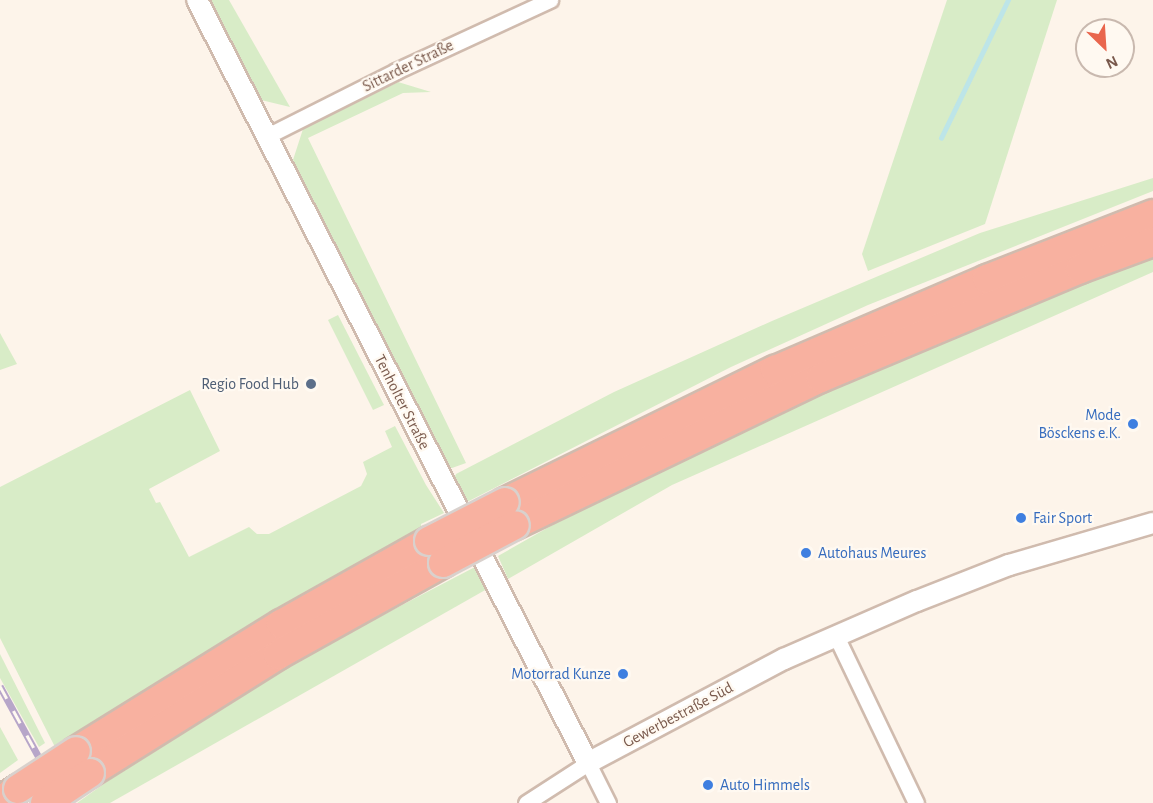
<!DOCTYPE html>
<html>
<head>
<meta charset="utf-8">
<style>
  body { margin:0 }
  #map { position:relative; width:1153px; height:803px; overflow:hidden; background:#fdf4ea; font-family:"Alegreya Sans",sans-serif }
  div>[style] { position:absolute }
  .green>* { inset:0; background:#d8ecc7 }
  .stream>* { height:4.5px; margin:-2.25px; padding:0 2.25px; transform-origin:2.25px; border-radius:2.25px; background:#bde5e8 }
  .roads { filter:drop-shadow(2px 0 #d0bbae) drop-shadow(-2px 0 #d0bbae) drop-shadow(0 2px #d0bbae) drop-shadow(0 -2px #d0bbae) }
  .minor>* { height:15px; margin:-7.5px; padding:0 7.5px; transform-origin:7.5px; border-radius:7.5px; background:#fff }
  .tertiary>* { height:20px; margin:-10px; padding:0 10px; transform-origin:10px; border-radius:10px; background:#fff }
  .motorway>* { height:28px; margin:-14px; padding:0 14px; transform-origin:14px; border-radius:14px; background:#f8b1a0 }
  .rail>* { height:7px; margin-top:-3.5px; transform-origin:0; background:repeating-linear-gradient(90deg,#fff9f1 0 14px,#b7a6c9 0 28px); box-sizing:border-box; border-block:2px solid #b7a6c9 }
  .bridges { filter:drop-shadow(2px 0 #d9d1cd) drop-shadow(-2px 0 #d9d1cd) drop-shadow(0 2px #d9d1cd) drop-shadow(0 -2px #d9d1cd) }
  .motorway-bridge>* { height:28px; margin:-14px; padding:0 14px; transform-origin:14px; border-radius:14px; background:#f8b1a0 }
  .dots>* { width:16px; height:16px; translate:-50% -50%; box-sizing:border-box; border:3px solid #fff9f1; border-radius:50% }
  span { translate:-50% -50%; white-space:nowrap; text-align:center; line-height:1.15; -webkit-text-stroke:4.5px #fff9f1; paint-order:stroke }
  .street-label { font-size:16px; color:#79594c }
  .service-label { font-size:16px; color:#4e5e75 }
  .right { translate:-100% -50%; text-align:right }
  .shop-label { font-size:16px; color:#366cbe }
  .left { translate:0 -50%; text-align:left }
  .north { position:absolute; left:1075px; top:18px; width:60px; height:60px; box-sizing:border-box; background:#fff9f1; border:2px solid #c9b9af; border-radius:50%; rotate:155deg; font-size:16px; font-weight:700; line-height:24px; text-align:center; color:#79594c }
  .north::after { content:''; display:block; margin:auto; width:21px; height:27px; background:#e9664d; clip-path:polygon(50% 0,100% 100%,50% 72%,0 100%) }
</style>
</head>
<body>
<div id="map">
  <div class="green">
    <i style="clip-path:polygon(210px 0,229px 0,290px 107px,261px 100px)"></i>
    <i style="clip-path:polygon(947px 0,1057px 0,985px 224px,868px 271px,862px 254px)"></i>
    <i style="clip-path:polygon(398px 82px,431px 92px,403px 93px,308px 138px,466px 463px,452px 468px,444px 468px,290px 166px,295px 164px,293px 160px,303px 129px)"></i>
    <i style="clip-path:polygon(1153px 178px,1153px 191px,868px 305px,731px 367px,463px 504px,452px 484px,456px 474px,614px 392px,772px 321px,980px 233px)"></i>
    <i style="clip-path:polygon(1153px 255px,1153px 272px,672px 485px,508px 579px,498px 556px,616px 489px,787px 408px,952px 336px)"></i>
    <i style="clip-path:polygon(338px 315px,384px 405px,373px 410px,328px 320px)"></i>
    <i style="clip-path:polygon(0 333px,17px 364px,0 370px)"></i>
    <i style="clip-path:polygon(190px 390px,220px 451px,149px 489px,156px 503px,160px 502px,189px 557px,249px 527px,257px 534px,269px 534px,361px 486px,367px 474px,363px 462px,392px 447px,385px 431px,395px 426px,426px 485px,444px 513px,421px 524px,422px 529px,189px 662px,55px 747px,0 638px,0 487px)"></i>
    <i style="clip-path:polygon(475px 567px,487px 589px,110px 803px,77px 803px,171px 736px,289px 664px)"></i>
    <i style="clip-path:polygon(0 654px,45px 743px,39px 747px,0 678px)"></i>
    <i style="clip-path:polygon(0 727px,18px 760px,0 773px)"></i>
  </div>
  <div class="stream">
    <i style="left:941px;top:138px;width:153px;rotate:-64.1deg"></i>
  </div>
  <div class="roads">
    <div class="minor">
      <i style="left:267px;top:136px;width:144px;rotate:-26.7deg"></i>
      <i style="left:396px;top:71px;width:170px;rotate:-24.8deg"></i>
      <i style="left:836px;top:636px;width:185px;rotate:64.4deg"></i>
      <i style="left:526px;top:803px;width:74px;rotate:-32.8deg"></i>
      <i style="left:588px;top:763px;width:45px;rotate:63.4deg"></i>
    </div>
    <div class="tertiary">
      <i style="left:197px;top:0;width:857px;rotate:62.87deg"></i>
      <i style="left:588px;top:763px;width:222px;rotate:-28deg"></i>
      <i style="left:784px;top:659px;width:145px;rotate:-23.6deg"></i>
      <i style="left:917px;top:601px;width:99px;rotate:-21.4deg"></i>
      <i style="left:1009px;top:565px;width:150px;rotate:-16.3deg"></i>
    </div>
    <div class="motorway">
      <i style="left:505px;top:502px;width:301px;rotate:-26.1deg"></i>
      <i style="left:775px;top:370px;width:231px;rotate:-23.2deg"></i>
      <i style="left:987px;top:279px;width:178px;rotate:-21.4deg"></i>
      <i style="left:515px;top:525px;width:339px;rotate:-25.7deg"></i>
      <i style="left:821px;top:378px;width:281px;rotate:-22.8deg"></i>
      <i style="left:1080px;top:269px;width:78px;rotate:-20.3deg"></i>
      <i style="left:76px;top:751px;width:241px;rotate:-31.8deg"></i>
      <i style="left:281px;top:624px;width:170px;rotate:-29.3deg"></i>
      <i style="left:90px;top:773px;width:222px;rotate:-32.1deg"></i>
      <i style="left:278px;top:655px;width:189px;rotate:-29.1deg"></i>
      <i style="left:0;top:801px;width:22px;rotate:-34deg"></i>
    </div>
  </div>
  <div class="rail">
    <i style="left:0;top:686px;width:133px;rotate:61.3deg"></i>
  </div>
  <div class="bridges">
    <div class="motorway-bridge">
      <i style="left:429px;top:541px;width:85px;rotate:-27.2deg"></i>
      <i style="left:443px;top:563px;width:81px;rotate:-27.8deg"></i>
      <i style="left:18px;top:789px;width:69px;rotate:-33.2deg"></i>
      <i style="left:45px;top:803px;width:54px;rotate:-33.7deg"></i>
    </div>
  </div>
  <div class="dots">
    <i style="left:311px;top:384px;background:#5c6f8a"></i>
    <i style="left:1133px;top:424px;background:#3f7fe0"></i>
    <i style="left:1021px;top:518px;background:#3f7fe0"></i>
    <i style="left:806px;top:553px;background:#3f7fe0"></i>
    <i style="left:623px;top:674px;background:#3f7fe0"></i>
    <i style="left:708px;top:785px;background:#3f7fe0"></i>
  </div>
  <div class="street-label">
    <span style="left:408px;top:66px;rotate:-26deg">Sittarder Straße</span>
    <span style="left:402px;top:402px;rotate:63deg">Tenholter Straße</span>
    <span style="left:678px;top:715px;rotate:-28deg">Gewerbestraße Süd</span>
  </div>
  <div class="service-label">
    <span class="right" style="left:299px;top:384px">Regio Food Hub</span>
  </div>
  <div class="shop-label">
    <span class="right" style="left:1121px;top:424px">Mode<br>Bösckens e.K.</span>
    <span class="left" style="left:1033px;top:518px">Fair Sport</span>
    <span class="left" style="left:818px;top:553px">Autohaus Meures</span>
    <span class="right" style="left:611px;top:674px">Motorrad Kunze</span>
    <span class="left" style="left:720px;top:785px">Auto Himmels</span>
  </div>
  <div class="north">N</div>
</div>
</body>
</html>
